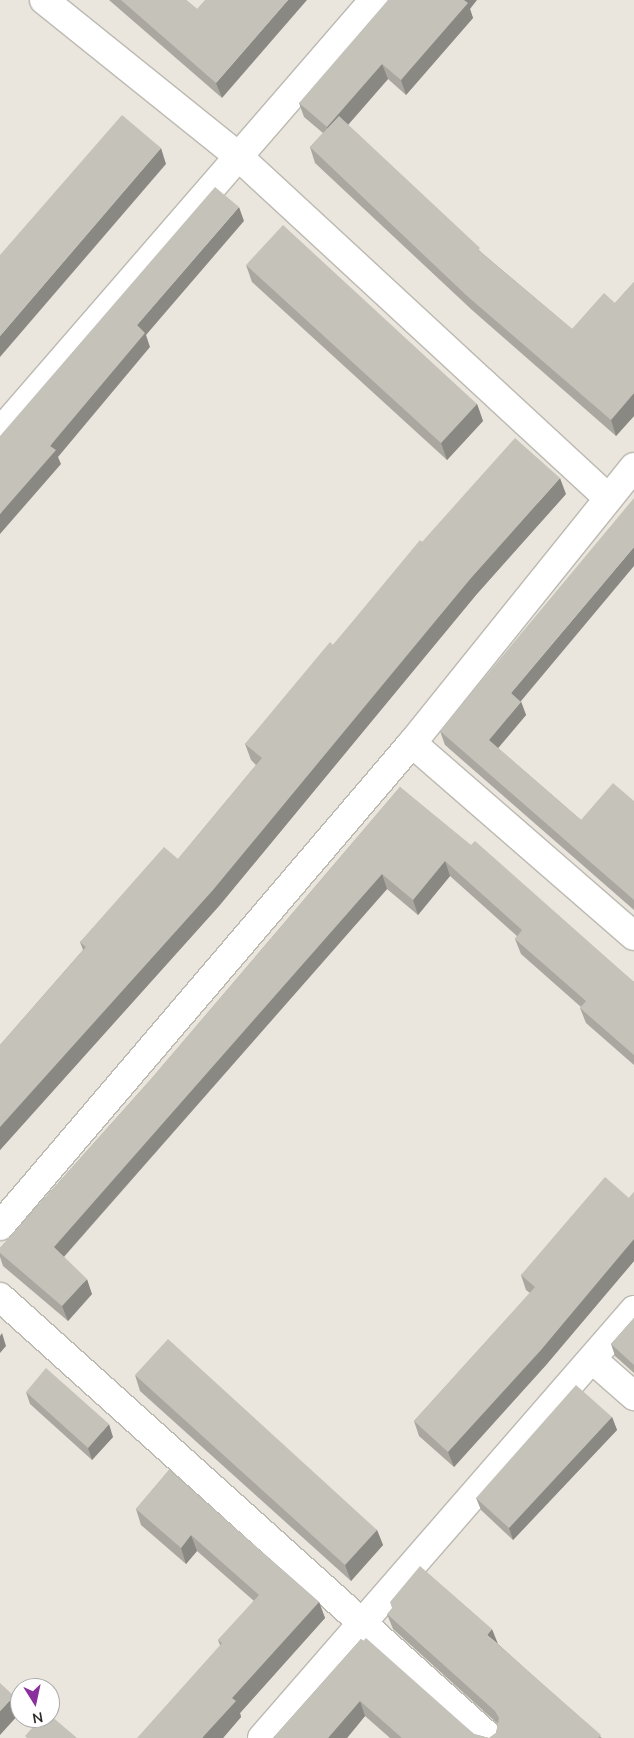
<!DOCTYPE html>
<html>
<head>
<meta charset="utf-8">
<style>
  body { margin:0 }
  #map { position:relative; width:634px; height:1738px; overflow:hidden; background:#eae6de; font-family:"Nunito Sans",sans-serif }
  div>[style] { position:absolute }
  .roads { filter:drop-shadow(1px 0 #bcb9b1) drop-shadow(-1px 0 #bcb9b1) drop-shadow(0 1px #bcb9b1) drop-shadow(0 -1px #bcb9b1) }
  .minor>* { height:28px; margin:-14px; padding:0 14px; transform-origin:14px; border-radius:14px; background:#fff }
  .wall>* { inset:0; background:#a9a7a0 }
  .shaded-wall>* { inset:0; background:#8a8882 }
  .building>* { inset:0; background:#c5c2ba }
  span { translate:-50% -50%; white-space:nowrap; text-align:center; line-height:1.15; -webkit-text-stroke:5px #fff; paint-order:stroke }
  .north { position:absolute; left:10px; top:1678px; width:50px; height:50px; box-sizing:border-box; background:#fff; border:1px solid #aaaaa9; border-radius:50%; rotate:170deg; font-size:14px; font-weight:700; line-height:20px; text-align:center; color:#2b2a27 }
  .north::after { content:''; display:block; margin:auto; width:18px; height:22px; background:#8a309c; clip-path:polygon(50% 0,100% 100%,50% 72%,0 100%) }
</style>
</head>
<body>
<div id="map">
  <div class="roads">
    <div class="minor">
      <i style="left:44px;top:0;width:250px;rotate:38.8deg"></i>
      <i style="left:239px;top:157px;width:501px;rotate:42.74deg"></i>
      <i style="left:0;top:432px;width:571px;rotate:-49.12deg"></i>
      <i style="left:412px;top:743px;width:294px;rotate:41deg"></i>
      <i style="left:0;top:1226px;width:635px;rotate:-49.54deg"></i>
      <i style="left:412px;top:743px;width:354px;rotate:-51.2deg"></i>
      <i style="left:0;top:1297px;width:659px;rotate:41.99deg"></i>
      <i style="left:593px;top:1360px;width:55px;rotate:41.3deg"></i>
      <i style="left:262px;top:1738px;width:567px;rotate:-49deg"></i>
    </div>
  </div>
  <div class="wall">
    <i style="clip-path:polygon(109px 0,186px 0,197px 9px,222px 98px)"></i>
    <i style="clip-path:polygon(470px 9px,473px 18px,406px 95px,388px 79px,348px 125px,482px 253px,572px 329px,615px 303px,634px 282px,634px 416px,616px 436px,472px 310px,315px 163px,310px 147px,323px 133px,304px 117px,299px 103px)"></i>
    <i style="clip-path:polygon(246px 265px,477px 404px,483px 421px,447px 460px,252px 282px)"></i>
    <i style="clip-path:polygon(566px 494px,476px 595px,219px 906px,0 1150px,0 1045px,83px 950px,80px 942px,178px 859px,256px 765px,251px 760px,245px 744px,333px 645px,422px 542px)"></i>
    <i style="clip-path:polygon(521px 701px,526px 715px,498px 748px,581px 820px,634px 801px,634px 910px,445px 745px,440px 731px)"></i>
    <i style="clip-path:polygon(400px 787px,634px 982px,634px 1065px,586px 1023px,580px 1008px,581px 1007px,521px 954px,515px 939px,517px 936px,450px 876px,418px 915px,387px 889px,64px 1257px,92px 1294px,68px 1321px,3px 1266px,0 1257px,0 1248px,152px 1078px)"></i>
    <i style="clip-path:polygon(634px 1192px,634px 1261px,546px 1365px,454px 1467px,419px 1436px,414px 1421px,530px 1293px,526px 1290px,521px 1275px,629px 1198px)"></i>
    <i style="clip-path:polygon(634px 1318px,634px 1373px,615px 1356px,611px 1344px)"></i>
    <i style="clip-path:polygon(135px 1375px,377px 1530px,383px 1545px,351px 1581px,140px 1391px)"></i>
    <i style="clip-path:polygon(26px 1392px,113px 1437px,92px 1460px,30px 1404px)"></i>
    <i style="clip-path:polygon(612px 1417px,617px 1430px,513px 1540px,481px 1510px,476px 1498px)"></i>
    <i style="clip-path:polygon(169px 1470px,319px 1602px,325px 1618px,240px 1713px,241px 1717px,223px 1738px,220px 1645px,218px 1640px,254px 1601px,197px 1551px,186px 1564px,141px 1525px,136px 1509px)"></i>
    <i style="clip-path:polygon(387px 1614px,498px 1644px,602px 1738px,390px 1738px,365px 1716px,347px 1738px,273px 1738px,361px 1639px,474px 1734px,489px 1738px,496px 1733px,498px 1724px,393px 1629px)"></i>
  </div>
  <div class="shaded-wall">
    <i style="clip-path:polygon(288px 0,307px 0,222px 98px,216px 83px)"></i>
    <i style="clip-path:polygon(462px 0,477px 0,470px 9px,473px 18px,406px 95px,401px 80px)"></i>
    <i style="clip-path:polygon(382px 64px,388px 79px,333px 142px,327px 127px)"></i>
    <i style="clip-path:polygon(161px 148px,166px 164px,0 357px,0 336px)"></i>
    <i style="clip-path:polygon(239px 207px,244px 221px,146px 335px,150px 347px,58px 457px,61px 464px,0 534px,0 514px,50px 446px,137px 325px)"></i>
    <i style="clip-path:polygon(634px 393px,634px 416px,616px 436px,611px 420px)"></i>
    <i style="clip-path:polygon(477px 404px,483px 421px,447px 460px,441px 443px)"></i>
    <i style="clip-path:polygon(560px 478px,566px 494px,476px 595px,219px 906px,0 1150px,0 1127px,471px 578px)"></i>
    <i style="clip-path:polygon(634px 547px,634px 566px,516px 707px,511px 693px)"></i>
    <i style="clip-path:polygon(521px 702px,526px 715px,494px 753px,489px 740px)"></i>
    <i style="clip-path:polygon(445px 861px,450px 876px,418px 915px,413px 900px)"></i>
    <i style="clip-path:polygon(382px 874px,387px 889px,59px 1262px,54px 1247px)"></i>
    <i style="clip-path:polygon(634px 1239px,634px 1261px,546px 1365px,454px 1467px,448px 1452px)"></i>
    <i style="clip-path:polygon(87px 1279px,92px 1294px,68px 1321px,62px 1306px)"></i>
    <i style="clip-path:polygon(2px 1333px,6px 1346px,0 1353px,0 1336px)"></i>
    <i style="clip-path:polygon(612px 1417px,617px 1430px,513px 1540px,509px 1528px)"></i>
    <i style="clip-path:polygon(109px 1424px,113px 1437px,92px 1460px,88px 1448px)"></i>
    <i style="clip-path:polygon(377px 1530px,383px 1545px,351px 1581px,345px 1565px)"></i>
    <i style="clip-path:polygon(191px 1535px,197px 1551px,186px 1564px,181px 1548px)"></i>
    <i style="clip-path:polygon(319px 1602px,325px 1618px,240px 1713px,241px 1717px,223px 1738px,202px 1738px,232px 1698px)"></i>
    <i style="clip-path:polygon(492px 1629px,498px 1644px,487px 1635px)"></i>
    <i style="clip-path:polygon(14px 1696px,20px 1713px,0 1735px,0 1711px)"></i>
    <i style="clip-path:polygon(360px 1701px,365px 1716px,347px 1738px,328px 1738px)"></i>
  </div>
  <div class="building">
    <i style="clip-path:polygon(121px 0,186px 0,197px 9px,205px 0,288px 0,216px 83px)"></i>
    <i style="clip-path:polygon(388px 0,464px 0,468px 3px,401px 80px,382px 64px,327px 127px,299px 103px)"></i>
    <i style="clip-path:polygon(122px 115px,161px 148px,0 336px,0 255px)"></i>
    <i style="clip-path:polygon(339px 116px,480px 248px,478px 250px,572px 329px,604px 293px,615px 303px,634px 282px,634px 393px,611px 420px,466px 295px,310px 147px)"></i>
    <i style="clip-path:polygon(215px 187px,239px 207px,137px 325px,145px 333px,50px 446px,56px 450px,0 514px,0 436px)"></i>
    <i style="clip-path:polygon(283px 225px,477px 404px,441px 443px,246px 265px)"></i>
    <i style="clip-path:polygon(515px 438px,560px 478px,471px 578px,213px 890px,0 1127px,0 1045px,86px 947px,80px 942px,164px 847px,178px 859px,262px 758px,245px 744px,330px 642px,333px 645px,420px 540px,422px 542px)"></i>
    <i style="clip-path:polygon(634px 498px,634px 547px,511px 693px,521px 702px,489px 740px,581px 820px,613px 783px,634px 801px,634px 900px,440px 731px)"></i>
    <i style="clip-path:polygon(400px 787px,471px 845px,475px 841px,634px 982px,634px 1055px,580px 1008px,586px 1001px,515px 939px,522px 930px,445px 861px,413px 900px,382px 874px,54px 1247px,87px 1279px,62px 1306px,0 1253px,0 1248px,152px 1078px)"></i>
    <i style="clip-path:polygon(605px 1177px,629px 1198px,634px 1192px,634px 1239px,541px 1350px,448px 1452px,414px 1421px,535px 1287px,521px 1275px)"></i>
    <i style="clip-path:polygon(634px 1318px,634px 1365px,611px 1344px)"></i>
    <i style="clip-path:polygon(168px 1339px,377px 1530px,345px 1565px,135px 1375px)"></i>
    <i style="clip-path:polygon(46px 1368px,109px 1424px,88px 1448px,26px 1392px)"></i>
    <i style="clip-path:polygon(576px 1385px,612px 1417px,509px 1528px,476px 1498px)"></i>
    <i style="clip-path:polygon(169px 1470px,319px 1602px,232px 1698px,236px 1701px,202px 1738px,137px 1738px,222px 1643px,218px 1640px,259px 1595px,191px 1535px,181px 1548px,136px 1509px)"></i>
    <i style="clip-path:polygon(420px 1566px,492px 1629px,487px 1635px,601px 1735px,598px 1738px,402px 1738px,360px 1701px,328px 1738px,273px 1738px,361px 1639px,363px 1641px,366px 1638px,474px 1734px,489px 1738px,496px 1733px,499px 1718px,495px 1711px,387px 1614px,392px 1608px,390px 1602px)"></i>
    <i style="clip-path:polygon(0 1683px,14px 1696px,0 1711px)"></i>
    <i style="clip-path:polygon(50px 1715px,77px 1738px,27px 1738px,25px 1736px,41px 1718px,50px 1718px)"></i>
  </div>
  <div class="north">N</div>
</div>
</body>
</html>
